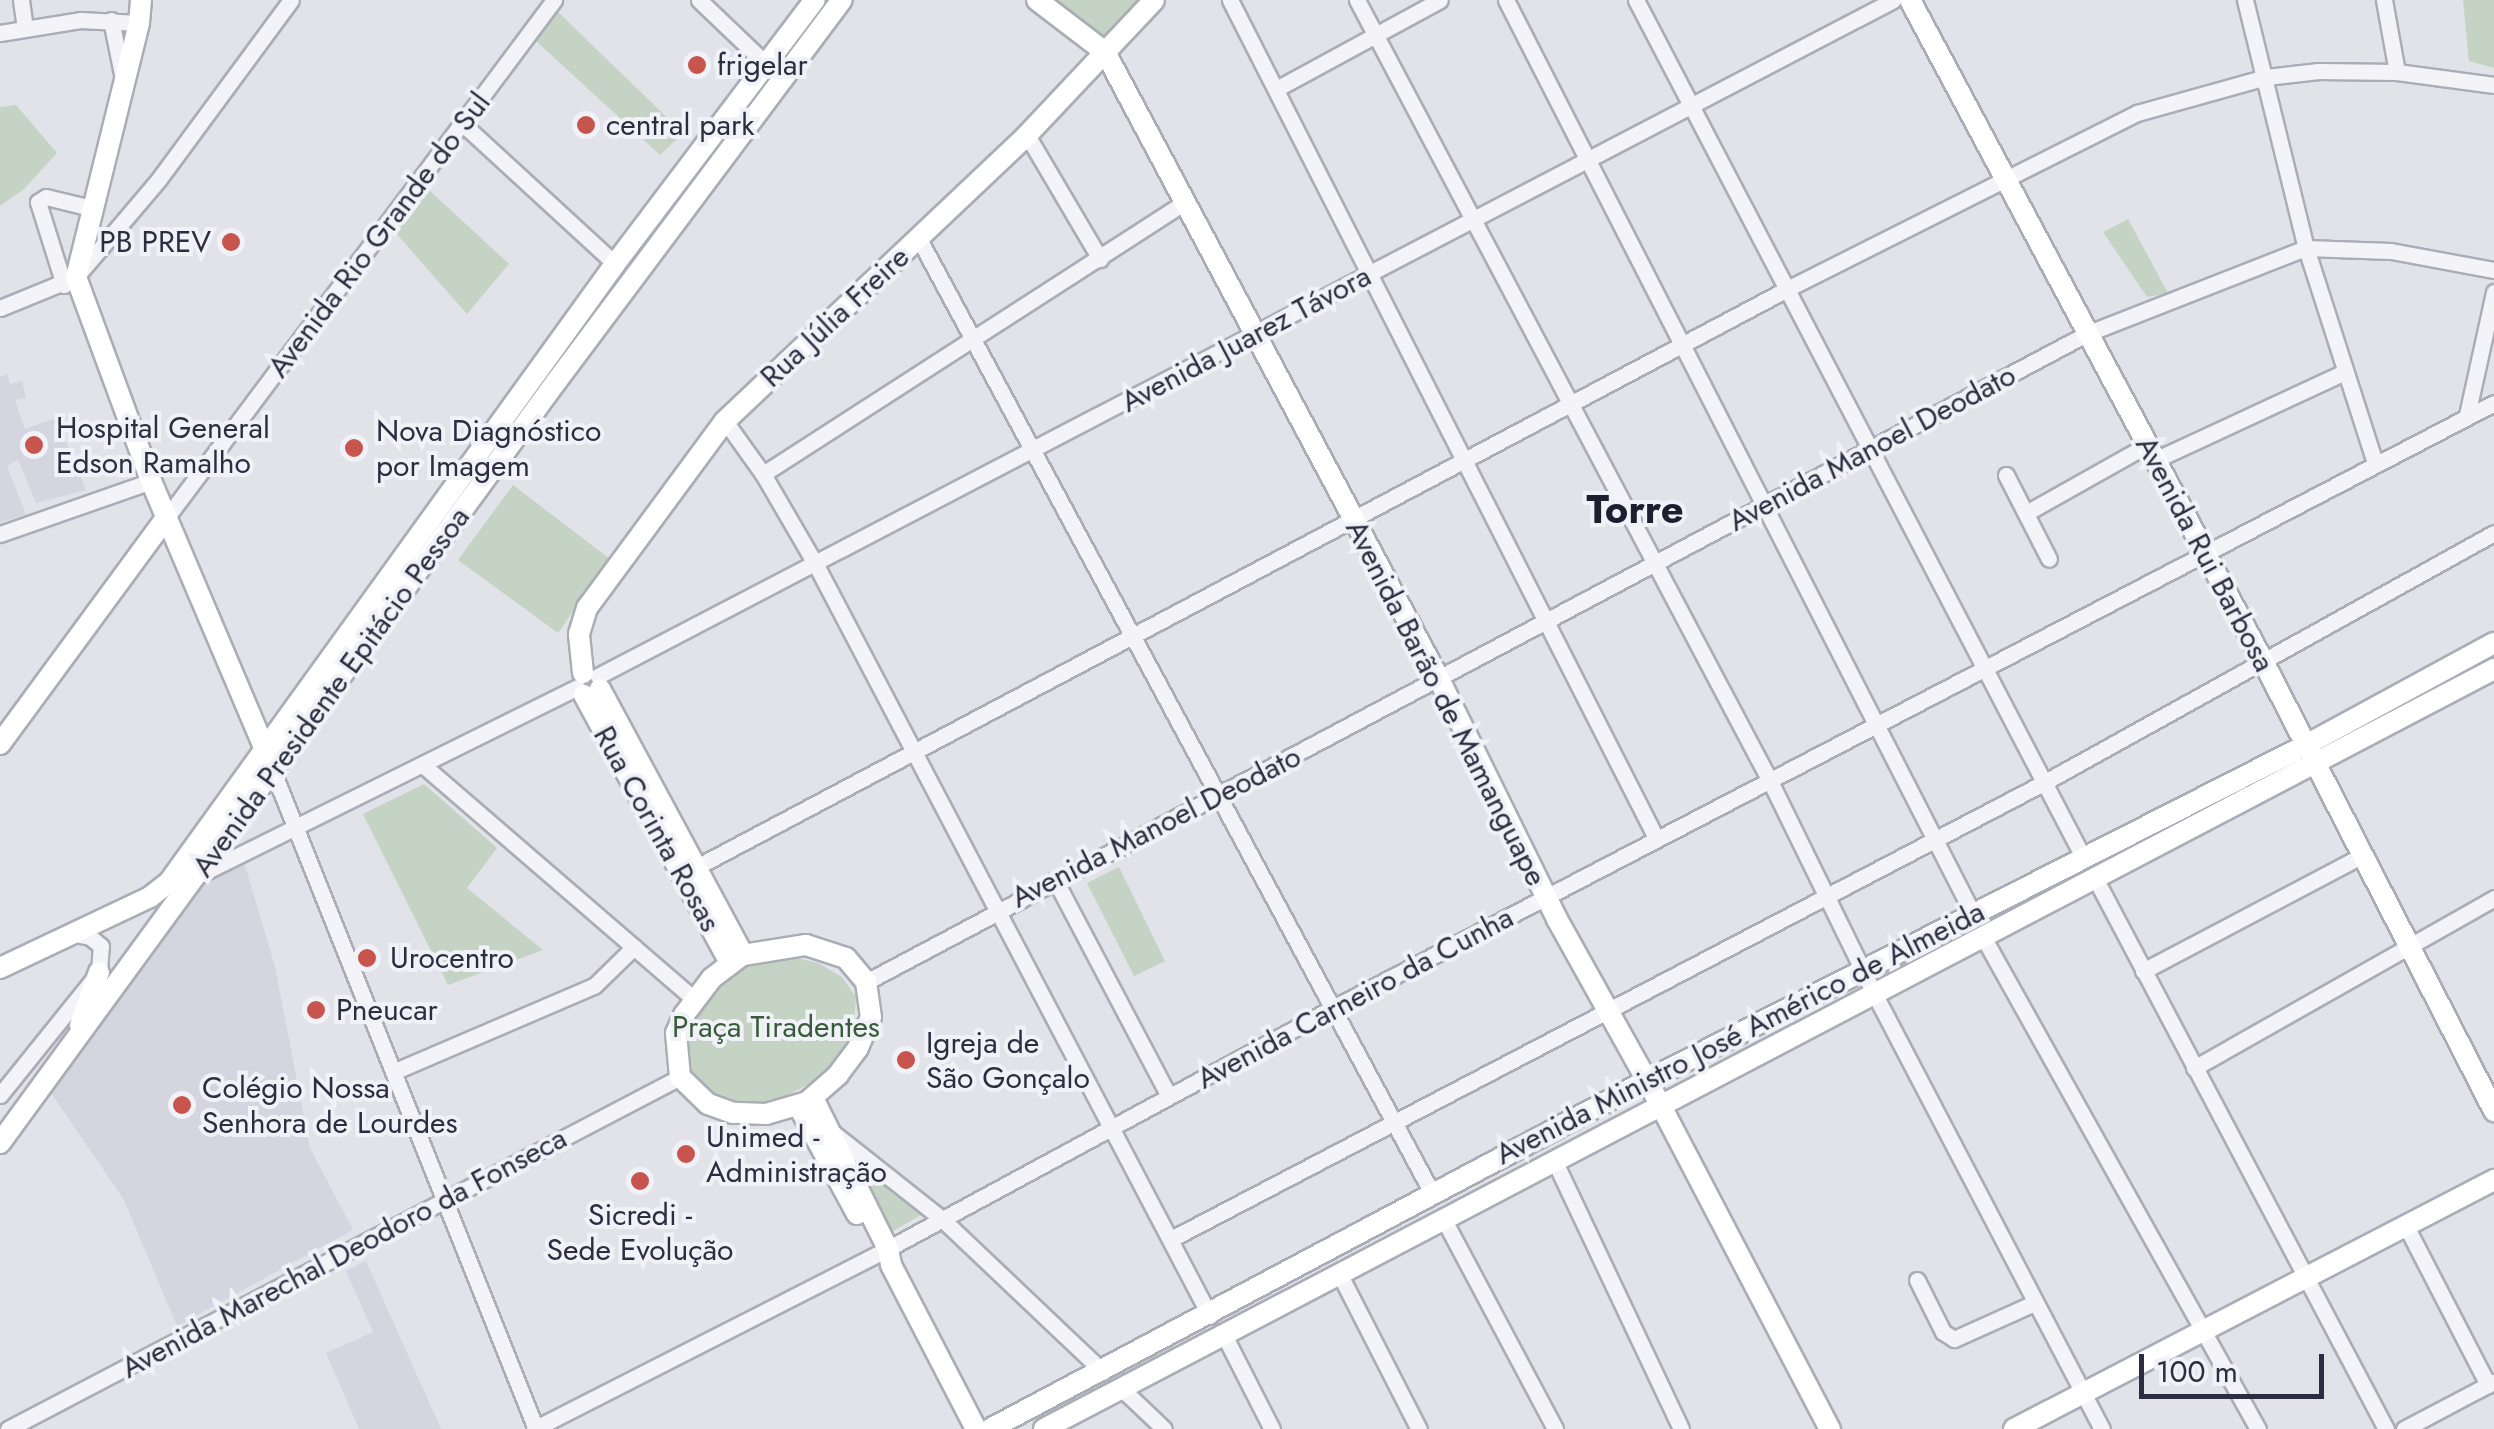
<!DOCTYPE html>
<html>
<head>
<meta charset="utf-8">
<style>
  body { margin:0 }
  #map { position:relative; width:2494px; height:1429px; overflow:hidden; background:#e1e3e9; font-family:Jost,sans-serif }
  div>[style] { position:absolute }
  .built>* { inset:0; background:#d4d5de }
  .green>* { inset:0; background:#c4d3c3 }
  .roads { filter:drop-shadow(2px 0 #aaadb6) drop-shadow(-2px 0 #aaadb6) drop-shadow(0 2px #aaadb6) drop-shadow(0 -2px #aaadb6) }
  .minor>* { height:15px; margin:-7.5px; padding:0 7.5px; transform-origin:7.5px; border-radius:7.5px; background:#f4f4f8 }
  .major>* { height:20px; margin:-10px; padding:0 10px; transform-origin:10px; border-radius:10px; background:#fff }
  .dots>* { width:28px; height:28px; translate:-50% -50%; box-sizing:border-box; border:5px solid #f1f2f7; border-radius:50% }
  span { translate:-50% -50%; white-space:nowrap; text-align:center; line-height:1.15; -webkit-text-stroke:8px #f1f2f7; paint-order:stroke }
  .poi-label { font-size:30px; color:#2a2e40 }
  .left { translate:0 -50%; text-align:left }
  .right { translate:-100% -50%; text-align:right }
  .street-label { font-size:30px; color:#2a2e40 }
  .park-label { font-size:30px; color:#385b39 }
  .district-label { font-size:40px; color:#1d1f31; font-weight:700 }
  .scale { position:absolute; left:2139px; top:1354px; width:185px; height:45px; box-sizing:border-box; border:5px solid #2a2e40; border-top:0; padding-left:12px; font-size:30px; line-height:35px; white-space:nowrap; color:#2a2e40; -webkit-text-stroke:8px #f1f2f7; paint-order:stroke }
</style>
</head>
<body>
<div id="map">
  <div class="built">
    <i style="clip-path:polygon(7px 374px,10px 384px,22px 381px,26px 398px,15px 400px,25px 429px,56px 418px,86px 490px,36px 503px,18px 460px,7px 466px,26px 514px,0 523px,0 377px)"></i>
    <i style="clip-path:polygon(245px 865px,275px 967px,310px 1148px,353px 1230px,177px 1326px,124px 1200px,49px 1090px,203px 883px)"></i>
    <i style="clip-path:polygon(366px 1261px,441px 1429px,359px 1429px,326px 1353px,373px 1332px,346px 1271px)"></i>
  </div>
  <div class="green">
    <i style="clip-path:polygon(1054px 0,1137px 0,1106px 37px)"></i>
    <i style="clip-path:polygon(2463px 0,2494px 0,2494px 68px,2469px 61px)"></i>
    <i style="clip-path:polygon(558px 12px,683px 133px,660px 155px,535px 40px)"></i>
    <i style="clip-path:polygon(16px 105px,57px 153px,24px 189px,0 206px,0 107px)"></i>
    <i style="clip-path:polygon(428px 189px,509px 264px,467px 314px,394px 231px)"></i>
    <i style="clip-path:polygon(2128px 219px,2168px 293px,2147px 297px,2103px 232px)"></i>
    <i style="clip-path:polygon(513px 485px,610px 559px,558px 633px,458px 560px)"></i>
    <i style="clip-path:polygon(424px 784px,497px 848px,467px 888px,543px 950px,448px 985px,363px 814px)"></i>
    <i style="clip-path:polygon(1119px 867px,1165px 961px,1134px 976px,1087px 883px)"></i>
    <i style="clip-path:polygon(784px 955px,818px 963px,842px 977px,856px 997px,853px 1036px,844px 1054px,822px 1077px,771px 1104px,744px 1108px,713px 1099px,686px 1074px,683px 1056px,691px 1018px,702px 1002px,751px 962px)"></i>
    <i style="clip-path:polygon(866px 1171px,870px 1171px,921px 1215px,888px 1234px,865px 1184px)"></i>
  </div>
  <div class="roads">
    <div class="minor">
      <i style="left:21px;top:0;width:27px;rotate:82deg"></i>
      <i style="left:699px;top:0;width:93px;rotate:43.7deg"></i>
      <i style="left:766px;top:64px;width:22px;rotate:21deg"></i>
      <i style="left:1230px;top:0;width:940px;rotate:63.05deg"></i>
      <i style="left:1357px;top:0;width:881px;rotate:62.13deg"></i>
      <i style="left:1769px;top:779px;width:238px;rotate:63.9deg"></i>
      <i style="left:1874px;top:993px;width:492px;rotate:62.4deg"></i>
      <i style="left:1506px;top:0;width:1026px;rotate:62.94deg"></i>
      <i style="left:1636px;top:0;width:967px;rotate:62.45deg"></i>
      <i style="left:2245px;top:0;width:255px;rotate:76.2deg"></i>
      <i style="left:2306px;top:248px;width:226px;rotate:72.2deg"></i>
      <i style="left:2384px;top:0;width:73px;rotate:79.8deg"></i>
      <i style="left:111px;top:20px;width:60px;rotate:78.5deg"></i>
      <i style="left:0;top:33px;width:81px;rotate:-9.2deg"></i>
      <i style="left:80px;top:20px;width:59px;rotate:2.9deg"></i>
      <i style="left:1278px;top:88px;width:184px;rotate:-28.5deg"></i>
      <i style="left:464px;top:125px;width:205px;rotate:42.6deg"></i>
      <i style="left:1027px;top:135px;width:144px;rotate:59.5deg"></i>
      <i style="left:919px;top:239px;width:1083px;rotate:61.73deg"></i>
      <i style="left:64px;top:285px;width:87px;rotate:-107.4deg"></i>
      <i style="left:38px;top:202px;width:9px;rotate:-32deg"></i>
      <i style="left:46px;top:197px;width:46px;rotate:13.7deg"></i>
      <i style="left:0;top:308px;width:82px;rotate:-22.2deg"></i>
      <i style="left:76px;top:277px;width:128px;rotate:-49.7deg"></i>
      <i style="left:159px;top:179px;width:222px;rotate:-53.6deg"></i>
      <i style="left:2467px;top:415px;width:126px;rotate:-77.6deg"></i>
      <i style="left:725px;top:421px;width:65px;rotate:54.4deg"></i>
      <i style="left:763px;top:474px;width:105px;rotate:59.8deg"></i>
      <i style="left:816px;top:565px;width:848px;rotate:62.32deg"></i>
      <i style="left:2155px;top:460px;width:209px;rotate:-24.9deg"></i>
      <i style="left:763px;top:474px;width:502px;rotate:-32.8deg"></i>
      <i style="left:2006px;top:475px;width:94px;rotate:62.9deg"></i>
      <i style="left:2026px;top:513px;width:139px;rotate:-29.3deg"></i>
      <i style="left:167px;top:517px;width:646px;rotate:-53.18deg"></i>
      <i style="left:0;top:534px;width:160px;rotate:-19.3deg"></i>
      <i style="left:598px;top:676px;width:1461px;rotate:-27.56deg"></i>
      <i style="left:270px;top:764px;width:716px;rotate:68.2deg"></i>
      <i style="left:424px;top:766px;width:357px;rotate:40.8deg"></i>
      <i style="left:687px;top:872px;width:1247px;rotate:-27.92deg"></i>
      <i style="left:1789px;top:288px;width:390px;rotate:-26.7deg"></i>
      <i style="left:2137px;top:113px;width:134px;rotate:-15.6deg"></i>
      <i style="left:2266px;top:77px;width:53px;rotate:-6.5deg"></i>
      <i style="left:2319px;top:71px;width:78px;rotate:0.7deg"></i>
      <i style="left:2397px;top:72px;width:98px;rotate:7.6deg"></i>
      <i style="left:199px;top:875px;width:422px;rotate:-26.4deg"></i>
      <i style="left:2094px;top:876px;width:625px;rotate:62.16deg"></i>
      <i style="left:1055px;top:880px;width:244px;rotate:62.2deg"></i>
      <i style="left:1982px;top:935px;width:566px;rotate:60.81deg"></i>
      <i style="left:2143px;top:971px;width:249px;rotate:-27.8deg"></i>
      <i style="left:866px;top:982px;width:1381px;rotate:-27.97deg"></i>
      <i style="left:2086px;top:334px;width:236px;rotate:-21.4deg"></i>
      <i style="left:2306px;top:248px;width:85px;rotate:2deg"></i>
      <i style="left:2391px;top:251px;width:105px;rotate:10.5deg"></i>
      <i style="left:2194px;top:1068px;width:345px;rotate:-29.5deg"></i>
      <i style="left:393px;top:1072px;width:219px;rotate:-23.2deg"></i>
      <i style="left:594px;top:986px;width:56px;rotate:-44.3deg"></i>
      <i style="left:0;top:1095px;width:158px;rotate:-51.2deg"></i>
      <i style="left:99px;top:972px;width:26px;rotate:-86deg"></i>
      <i style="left:101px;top:946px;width:14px;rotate:-141deg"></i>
      <i style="left:90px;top:937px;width:16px;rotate:-169deg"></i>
      <i style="left:832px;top:1132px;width:140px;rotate:38.3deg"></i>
      <i style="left:942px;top:1219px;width:222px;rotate:43.5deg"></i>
      <i style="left:1554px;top:1160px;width:297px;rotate:64.7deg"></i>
      <i style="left:1443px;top:1218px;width:239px;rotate:62deg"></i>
      <i style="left:2406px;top:1226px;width:179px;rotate:62.7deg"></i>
      <i style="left:1171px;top:1239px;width:986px;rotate:-27.6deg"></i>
      <i style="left:2045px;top:782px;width:513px;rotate:-29.01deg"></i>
      <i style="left:1339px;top:1273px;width:175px;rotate:62.9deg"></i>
      <i style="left:1917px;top:1280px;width:58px;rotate:63.4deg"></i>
      <i style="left:1943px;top:1332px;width:13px;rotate:32deg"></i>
      <i style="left:1954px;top:1339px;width:88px;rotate:-24.2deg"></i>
      <i style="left:1223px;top:1333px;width:108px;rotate:63deg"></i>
      <i style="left:1121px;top:1388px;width:59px;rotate:43.6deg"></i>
      <i style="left:8px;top:1429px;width:759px;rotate:-27.65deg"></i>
      <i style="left:534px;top:1429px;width:386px;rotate:-27deg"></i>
      <i style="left:878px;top:1254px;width:515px;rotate:-28.41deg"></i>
      <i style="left:1331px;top:1009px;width:1311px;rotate:-27.52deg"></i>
      <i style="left:2404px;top:1429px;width:101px;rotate:-27.8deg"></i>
    </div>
    <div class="major">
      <i style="left:141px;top:0;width:23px;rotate:95deg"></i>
      <i style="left:139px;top:23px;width:262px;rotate:103.9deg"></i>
      <i style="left:76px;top:277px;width:217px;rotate:69.8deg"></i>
      <i style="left:151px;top:481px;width:291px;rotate:67deg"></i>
      <i style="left:1037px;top:0;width:86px;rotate:37.4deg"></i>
      <i style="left:1105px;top:52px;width:710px;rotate:61.96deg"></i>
      <i style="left:1439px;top:679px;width:267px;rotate:63.8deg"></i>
      <i style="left:1557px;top:919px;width:214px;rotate:60.9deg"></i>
      <i style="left:1661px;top:1106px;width:365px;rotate:62.4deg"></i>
      <i style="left:1910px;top:0;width:752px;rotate:61.9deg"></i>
      <i style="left:2264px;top:663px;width:504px;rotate:62.82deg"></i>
      <i style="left:583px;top:673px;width:39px;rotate:-96deg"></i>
      <i style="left:579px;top:634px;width:27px;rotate:-73deg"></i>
      <i style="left:587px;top:608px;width:232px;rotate:-53.6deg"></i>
      <i style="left:725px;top:421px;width:416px;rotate:-43.4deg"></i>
      <i style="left:1027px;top:135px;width:185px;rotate:-46.7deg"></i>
      <i style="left:600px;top:689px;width:302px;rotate:61.7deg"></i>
      <i style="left:584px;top:695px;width:305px;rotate:61.4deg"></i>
      <i style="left:0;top:744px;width:282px;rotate:-53.7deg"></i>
      <i style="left:806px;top:945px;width:42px;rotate:18deg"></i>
      <i style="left:846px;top:958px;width:31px;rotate:50deg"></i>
      <i style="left:866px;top:982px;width:35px;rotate:82deg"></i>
      <i style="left:871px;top:1017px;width:34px;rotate:113deg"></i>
      <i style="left:858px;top:1048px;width:34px;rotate:127deg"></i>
      <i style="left:838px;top:1075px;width:41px;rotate:138.9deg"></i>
      <i style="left:807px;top:1102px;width:43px;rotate:163.7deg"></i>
      <i style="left:766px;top:1114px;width:33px;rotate:-178deg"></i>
      <i style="left:733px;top:1113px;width:27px;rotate:-160deg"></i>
      <i style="left:708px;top:1104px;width:39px;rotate:-136deg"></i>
      <i style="left:680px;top:1077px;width:44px;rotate:-95.2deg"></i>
      <i style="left:676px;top:1033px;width:20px;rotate:-66deg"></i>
      <i style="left:684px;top:1015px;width:46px;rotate:-52.9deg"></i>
      <i style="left:712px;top:978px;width:39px;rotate:-37deg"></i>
      <i style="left:743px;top:955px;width:64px;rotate:-9deg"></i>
      <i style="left:0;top:968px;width:166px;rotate:-25.3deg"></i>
      <i style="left:150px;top:897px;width:24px;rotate:-38deg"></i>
      <i style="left:169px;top:882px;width:762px;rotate:-54.18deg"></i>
      <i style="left:615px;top:264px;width:331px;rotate:-52.9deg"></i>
      <i style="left:80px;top:1025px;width:56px;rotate:-70.3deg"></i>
      <i style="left:813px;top:1098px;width:169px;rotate:63.6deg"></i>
      <i style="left:888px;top:1249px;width:16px;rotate:79deg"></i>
      <i style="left:891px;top:1265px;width:185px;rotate:62.6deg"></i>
      <i style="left:798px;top:1105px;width:124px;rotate:61.6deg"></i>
      <i style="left:0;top:1143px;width:942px;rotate:-53.85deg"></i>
      <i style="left:556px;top:382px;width:477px;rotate:-53.2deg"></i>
      <i style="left:990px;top:1429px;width:743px;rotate:-27.95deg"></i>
      <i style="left:1646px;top:1081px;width:741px;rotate:-26.98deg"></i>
      <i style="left:2306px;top:745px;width:214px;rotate:-28.5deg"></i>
      <i style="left:1044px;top:1429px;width:1637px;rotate:-27.66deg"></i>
      <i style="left:2014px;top:1429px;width:541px;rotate:-27.42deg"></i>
    </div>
  </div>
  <div class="dots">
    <i style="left:697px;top:65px;background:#c7544d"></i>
    <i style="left:586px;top:125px;background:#c7544d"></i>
    <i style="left:231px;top:242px;background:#c7544d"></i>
    <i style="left:34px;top:445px;background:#c7544d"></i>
    <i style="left:354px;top:448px;background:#c7544d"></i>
    <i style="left:367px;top:958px;background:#c7544d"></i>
    <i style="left:316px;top:1010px;background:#c7544d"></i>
    <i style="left:906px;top:1060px;background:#c7544d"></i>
    <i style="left:182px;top:1105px;background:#c7544d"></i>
    <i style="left:686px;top:1154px;background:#c7544d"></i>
    <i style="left:640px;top:1181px;background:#c7544d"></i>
  </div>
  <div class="poi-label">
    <span class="left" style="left:717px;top:65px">frigelar</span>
    <span class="left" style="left:606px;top:125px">central park</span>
    <span class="right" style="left:211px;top:242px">PB PREV</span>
    <span class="left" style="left:56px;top:445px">Hospital General<br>Edson Ramalho</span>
    <span class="left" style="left:376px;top:448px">Nova Diagnóstico<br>por Imagem</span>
    <span class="left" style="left:390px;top:958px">Urocentro</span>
    <span class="left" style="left:336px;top:1010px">Pneucar</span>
    <span class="left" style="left:926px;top:1060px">Igreja de<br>São Gonçalo</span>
    <span class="left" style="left:202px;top:1105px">Colégio Nossa<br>Senhora de Lourdes</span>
    <span class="left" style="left:706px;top:1154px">Unimed -<br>Administração</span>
    <span style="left:640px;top:1232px">Sicredi -<br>Sede Evolução</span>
  </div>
  <div class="street-label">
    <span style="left:379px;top:235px;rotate:-53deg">Avenida Rio Grande do Sul</span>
    <span style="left:835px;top:317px;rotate:-43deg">Rua Júlia Freire</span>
    <span style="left:1246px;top:339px;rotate:-28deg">Avenida Juarez Távora</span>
    <span style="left:1872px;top:448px;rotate:-28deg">Avenida Manoel Deodato</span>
    <span style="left:2205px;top:554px;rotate:62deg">Avenida Rui Barbosa</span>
    <span style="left:331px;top:692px;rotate:-54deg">Avenida Presidente Epitácio Pessoa</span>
    <span style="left:1446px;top:703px;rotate:63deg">Avenida Barão de Mamanguape</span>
    <span style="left:1156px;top:827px;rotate:-27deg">Avenida Manoel Deodato</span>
    <span style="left:657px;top:829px;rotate:61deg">Rua Corinta Rosas</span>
    <span style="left:1355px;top:998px;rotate:-28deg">Avenida Carneiro da Cunha</span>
    <span style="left:1740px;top:1033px;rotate:-27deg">Avenida Ministro José Américo de Almeida</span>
    <span style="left:344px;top:1253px;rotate:-28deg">Avenida Marechal Deodoro da Fonseca</span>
  </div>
  <div class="park-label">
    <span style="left:776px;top:1027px">Praça Tiradentes</span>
  </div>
  <div class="district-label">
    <span style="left:1635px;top:509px">Torre</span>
  </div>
  <div class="scale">100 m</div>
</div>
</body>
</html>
